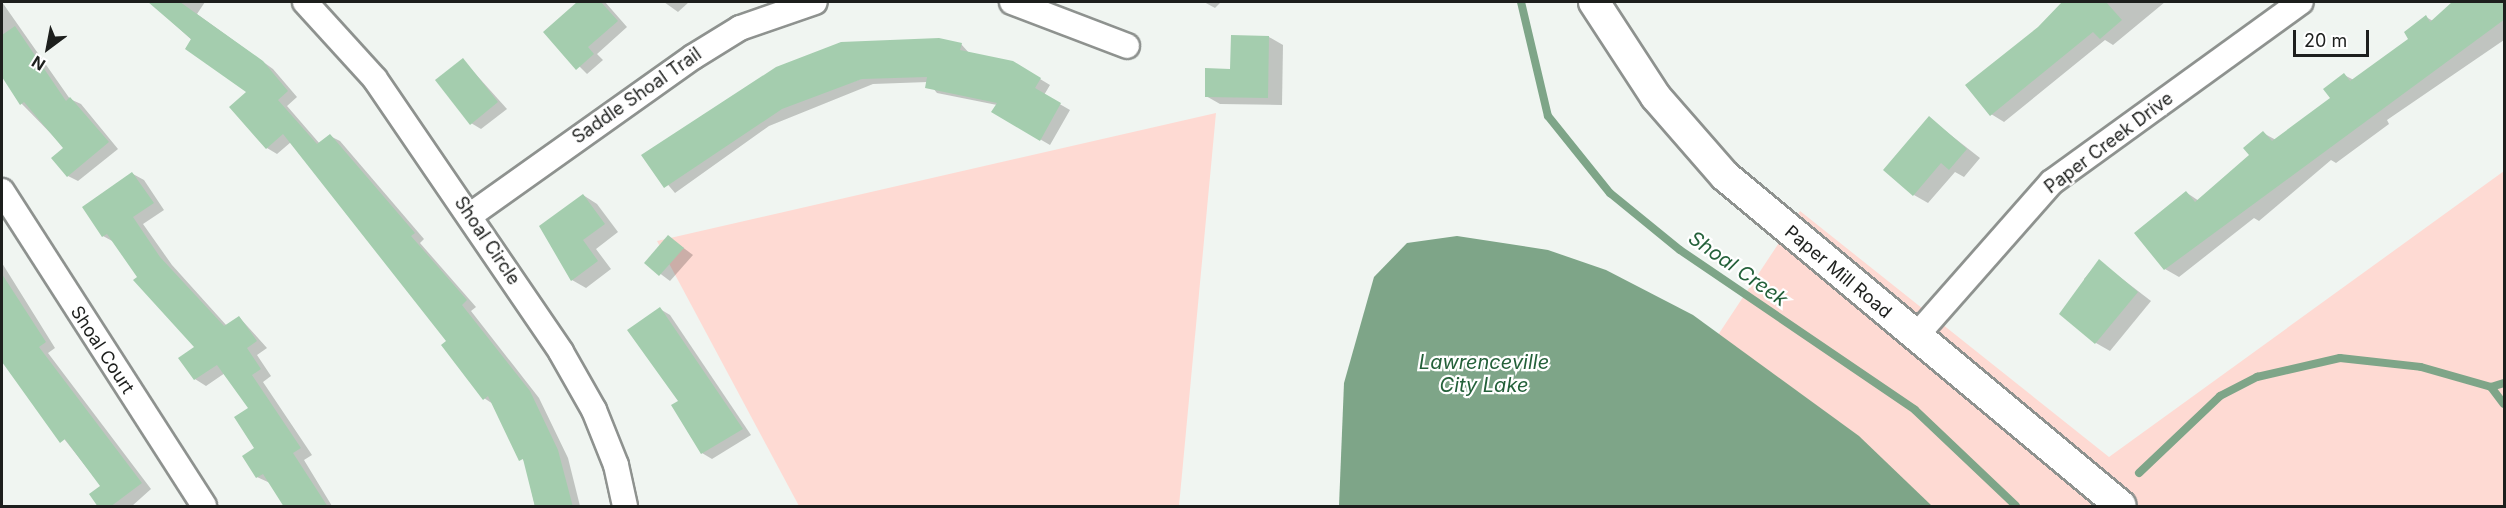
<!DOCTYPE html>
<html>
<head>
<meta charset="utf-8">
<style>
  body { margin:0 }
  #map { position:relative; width:2506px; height:508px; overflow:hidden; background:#f0f5f1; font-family:Inter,sans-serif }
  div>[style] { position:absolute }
  .green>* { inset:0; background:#fedad3 }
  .water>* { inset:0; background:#7ea588 }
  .shadow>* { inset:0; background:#0003 }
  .stream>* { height:8px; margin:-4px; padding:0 4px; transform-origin:4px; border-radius:4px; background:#7ea588 }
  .building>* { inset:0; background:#a4cdae }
  .roads { filter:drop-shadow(2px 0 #8e928f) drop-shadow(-2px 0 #8e928f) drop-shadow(0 2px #8e928f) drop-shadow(0 -2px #8e928f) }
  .minor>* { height:24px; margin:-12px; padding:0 12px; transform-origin:12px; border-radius:12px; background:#fff }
  .tertiary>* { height:30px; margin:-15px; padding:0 15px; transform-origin:15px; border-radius:15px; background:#fff }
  span { translate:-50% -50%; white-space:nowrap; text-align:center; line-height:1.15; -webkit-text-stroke:4.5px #fff; paint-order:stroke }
  .street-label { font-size:18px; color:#1d1f1d }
  .water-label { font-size:20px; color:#24613a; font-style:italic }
  .frame { position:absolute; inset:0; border:3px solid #1d1f1d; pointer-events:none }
  .north { position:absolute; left:18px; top:18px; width:60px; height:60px; -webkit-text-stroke:4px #fff; paint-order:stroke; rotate:212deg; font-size:16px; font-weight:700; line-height:24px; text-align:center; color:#1d1f1d }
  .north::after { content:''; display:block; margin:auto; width:21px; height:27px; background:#1d1f1d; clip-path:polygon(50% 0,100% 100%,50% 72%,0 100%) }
  .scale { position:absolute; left:2293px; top:30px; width:76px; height:27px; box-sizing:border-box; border:3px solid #1d1f1d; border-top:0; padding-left:8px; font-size:18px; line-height:21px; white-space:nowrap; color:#1d1f1d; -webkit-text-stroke:4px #fff; paint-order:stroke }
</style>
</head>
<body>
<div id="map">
  <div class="green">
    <i style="clip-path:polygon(1216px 113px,1179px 506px,799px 506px,657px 241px)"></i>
    <i style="clip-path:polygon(2504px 171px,2504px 506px,1684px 506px,1716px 338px,1800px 211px,2109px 457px)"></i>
  </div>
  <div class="water">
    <i style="clip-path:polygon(1457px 236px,1548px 250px,1606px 270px,1693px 315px,1859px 436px,1932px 506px,1339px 506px,1344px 383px,1374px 277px,1407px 243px)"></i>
  </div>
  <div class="shadow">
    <i style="clip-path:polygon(2px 2px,70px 99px,81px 104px,118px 149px,78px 181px,68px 176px,65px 148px,21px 103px,2px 74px)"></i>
    <i style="clip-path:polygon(150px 2px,205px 2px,197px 14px,273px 69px,297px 97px,287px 106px,320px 144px,330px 136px,340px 141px,424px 239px,420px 243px,476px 307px,471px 311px,539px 398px,568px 458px,580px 506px,535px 506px,525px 463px,493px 404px,484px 398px,448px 341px,291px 142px,277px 154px,267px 148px,249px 92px)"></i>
    <i style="clip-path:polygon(580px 2px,605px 2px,627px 27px,597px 54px,603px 60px,587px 74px,545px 32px)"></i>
    <i style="clip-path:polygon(664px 2px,689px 2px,678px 12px)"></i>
    <i style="clip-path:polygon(1204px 2px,1221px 2px,1215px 8px)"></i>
    <i style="clip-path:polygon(2066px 2px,2165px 2px,2113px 45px,2105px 40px,2004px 122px,1991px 114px,2039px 28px)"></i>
    <i style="clip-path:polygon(2457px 2px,2504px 2px,2504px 40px,2387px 120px,2389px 124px,2336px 163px,2331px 160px,2259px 221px,2254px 218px,2179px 277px,2165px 269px,2187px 193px,2199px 201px,2252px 156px,2263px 133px,2276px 140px,2332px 99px,2344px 75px,2354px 80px,2410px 39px,2426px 17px,2433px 21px)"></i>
    <i style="clip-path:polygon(1269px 37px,1283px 45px,1282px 105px,1220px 104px,1206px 96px)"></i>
    <i style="clip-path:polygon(961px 44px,970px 54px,1012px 62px,1050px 85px,1044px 95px,1070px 110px,1050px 145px,993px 112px,997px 105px,937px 93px,928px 82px,873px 84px,769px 126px,675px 193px,643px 155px)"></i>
    <i style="clip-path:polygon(463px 60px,507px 109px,481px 129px,471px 123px)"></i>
    <i style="clip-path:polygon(1929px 118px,1980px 158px,1964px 177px,1955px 172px,1928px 203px,1914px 195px)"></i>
    <i style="clip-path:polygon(133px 174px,144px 180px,164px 210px,143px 224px,172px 265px,227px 326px,239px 317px,267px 348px,257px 355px,271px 376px,263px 382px,312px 455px,304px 460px,332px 506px,284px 506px,270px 483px,257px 477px,250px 409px,225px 373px,206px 386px,195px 379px,196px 347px,114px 242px,103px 236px)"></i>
    <i style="clip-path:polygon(583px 195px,597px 204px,618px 232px,596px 249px,611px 269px,586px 288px,572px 280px)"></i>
    <i style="clip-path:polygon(669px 237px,693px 255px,670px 281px,646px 263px)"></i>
    <i style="clip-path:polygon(2099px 261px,2151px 301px,2110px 351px,2096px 343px,2084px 279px)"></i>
    <i style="clip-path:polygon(2px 263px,55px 348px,48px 353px,151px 489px,132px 506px,100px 506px,102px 487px,2px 360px)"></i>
    <i style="clip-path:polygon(660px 309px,670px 315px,751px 435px,712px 459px,702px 453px,680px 402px)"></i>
  </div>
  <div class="stream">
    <i style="left:1521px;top:2px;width:117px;rotate:76.7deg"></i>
    <i style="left:1548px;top:116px;width:99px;rotate:51.2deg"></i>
    <i style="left:1610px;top:193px;width:90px;rotate:39.2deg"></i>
    <i style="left:1680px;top:250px;width:284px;rotate:34.2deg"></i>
    <i style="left:1915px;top:410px;width:139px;rotate:43.5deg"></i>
    <i style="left:2491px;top:387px;width:14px;rotate:-17deg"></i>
    <i style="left:2139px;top:473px;width:112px;rotate:-43.5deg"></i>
    <i style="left:2220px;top:396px;width:42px;rotate:-27.2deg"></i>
    <i style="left:2257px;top:377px;width:85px;rotate:-12.9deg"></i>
    <i style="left:2340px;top:358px;width:81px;rotate:6.3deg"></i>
    <i style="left:2421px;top:367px;width:73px;rotate:15.9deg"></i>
    <i style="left:2491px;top:387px;width:21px;rotate:53deg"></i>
  </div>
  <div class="building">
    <i style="clip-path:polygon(148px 2px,180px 2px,263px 61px,288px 91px,278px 100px,317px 144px,330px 134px,415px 233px,411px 236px,467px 300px,462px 305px,530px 391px,558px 450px,573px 507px,535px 507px,523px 459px,519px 461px,488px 396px,483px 400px,441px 345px,446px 341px,283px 134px,266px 149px,229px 107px,246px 92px,185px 49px,191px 39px)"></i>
    <i style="clip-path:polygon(577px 2px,601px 2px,618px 21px,588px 47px,594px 54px,576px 70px,543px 32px)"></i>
    <i style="clip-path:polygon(2062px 2px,2106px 2px,2122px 20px,2100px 39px,2093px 32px,1990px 116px,1965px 85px,2038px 27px)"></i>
    <i style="clip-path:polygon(2452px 2px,2505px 2px,2505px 19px,2164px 270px,2134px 233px,2186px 191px,2195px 202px,2249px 155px,2243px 148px,2263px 131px,2272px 141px,2330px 98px,2323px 89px,2344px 73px,2350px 81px,2408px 39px,2404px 32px,2426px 15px,2430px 22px)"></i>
    <i style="clip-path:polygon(15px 26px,66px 101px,70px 97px,109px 142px,67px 177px,51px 158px,63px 148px,24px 102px,20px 105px,2px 77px,2px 35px)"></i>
    <i style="clip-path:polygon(1231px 35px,1269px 36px,1268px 98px,1205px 97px,1205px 68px,1230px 69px)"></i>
    <i style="clip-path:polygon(939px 38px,962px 43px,960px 50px,1013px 61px,1041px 78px,1035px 88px,1061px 103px,1040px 141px,991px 112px,997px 103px,925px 88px,927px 77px,862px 79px,782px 109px,664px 188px,641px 155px,776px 67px,841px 42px)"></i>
    <i style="clip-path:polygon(463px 58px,498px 102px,470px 125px,435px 80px)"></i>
    <i style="clip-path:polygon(1929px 116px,1967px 149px,1949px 170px,1941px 163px,1913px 196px,1883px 170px)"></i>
    <i style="clip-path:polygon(132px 172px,154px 203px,133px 217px,160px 257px,224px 326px,239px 316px,257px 341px,247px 348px,261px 369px,252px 375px,301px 448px,293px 453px,328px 507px,284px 507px,263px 474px,256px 478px,242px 456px,254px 448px,234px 417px,248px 408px,217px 365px,194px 380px,178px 358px,194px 347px,133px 280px,137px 277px,107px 234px,102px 237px,82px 207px)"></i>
    <i style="clip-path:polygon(583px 194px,605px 224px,583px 240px,598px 261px,571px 281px,539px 226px)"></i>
    <i style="clip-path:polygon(668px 235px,684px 248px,659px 276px,644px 263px)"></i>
    <i style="clip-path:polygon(2099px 259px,2138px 292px,2095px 344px,2059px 314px)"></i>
    <i style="clip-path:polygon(2px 274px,46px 342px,39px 347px,142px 483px,110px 507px,98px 507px,89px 494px,100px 486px,65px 439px,60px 443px,2px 362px)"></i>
    <i style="clip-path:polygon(660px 307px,743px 429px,701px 454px,671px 405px,678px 401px,627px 330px)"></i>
  </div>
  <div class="roads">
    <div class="minor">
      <i style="left:305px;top:2px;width:104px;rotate:47.7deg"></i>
      <i style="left:375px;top:79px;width:330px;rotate:55.7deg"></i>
      <i style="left:561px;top:352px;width:67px;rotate:60.4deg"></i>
      <i style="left:594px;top:410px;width:59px;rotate:68.2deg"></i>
      <i style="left:616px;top:465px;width:42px;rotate:77.6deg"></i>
      <i style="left:1012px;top:2px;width:123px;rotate:20.9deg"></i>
      <i style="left:2px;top:191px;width:374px;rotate:57.3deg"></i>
      <i style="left:472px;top:214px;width:271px;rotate:-35.4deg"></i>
      <i style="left:693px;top:57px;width:55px;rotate:-31.7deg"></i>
      <i style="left:740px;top:28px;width:79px;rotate:-19.1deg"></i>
      <i style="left:1916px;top:336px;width:205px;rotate:-48.6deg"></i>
      <i style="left:2052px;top:182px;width:307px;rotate:-35.9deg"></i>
    </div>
    <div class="tertiary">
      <i style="left:1594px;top:2px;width:113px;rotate:56.9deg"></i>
      <i style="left:1656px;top:97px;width:105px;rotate:48.9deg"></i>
      <i style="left:1725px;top:176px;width:515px;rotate:39.81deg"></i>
    </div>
  </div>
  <div class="street-label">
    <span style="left:637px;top:96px;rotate:-35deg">Saddle Shoal Trail</span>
    <span style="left:2109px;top:143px;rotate:-37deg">Paper Creek Drive</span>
    <span style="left:487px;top:241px;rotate:56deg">Shoal Circle</span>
    <span style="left:1838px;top:272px;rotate:40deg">Paper Mill Road</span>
    <span style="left:102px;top:350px;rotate:57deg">Shoal Court</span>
  </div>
  <div class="water-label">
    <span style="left:1738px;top:269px;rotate:35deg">Shoal Creek</span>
    <span style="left:1484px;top:374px">Lawrenceville<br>City Lake</span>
  </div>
  <div class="frame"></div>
  <div class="north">N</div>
  <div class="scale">20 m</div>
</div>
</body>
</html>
